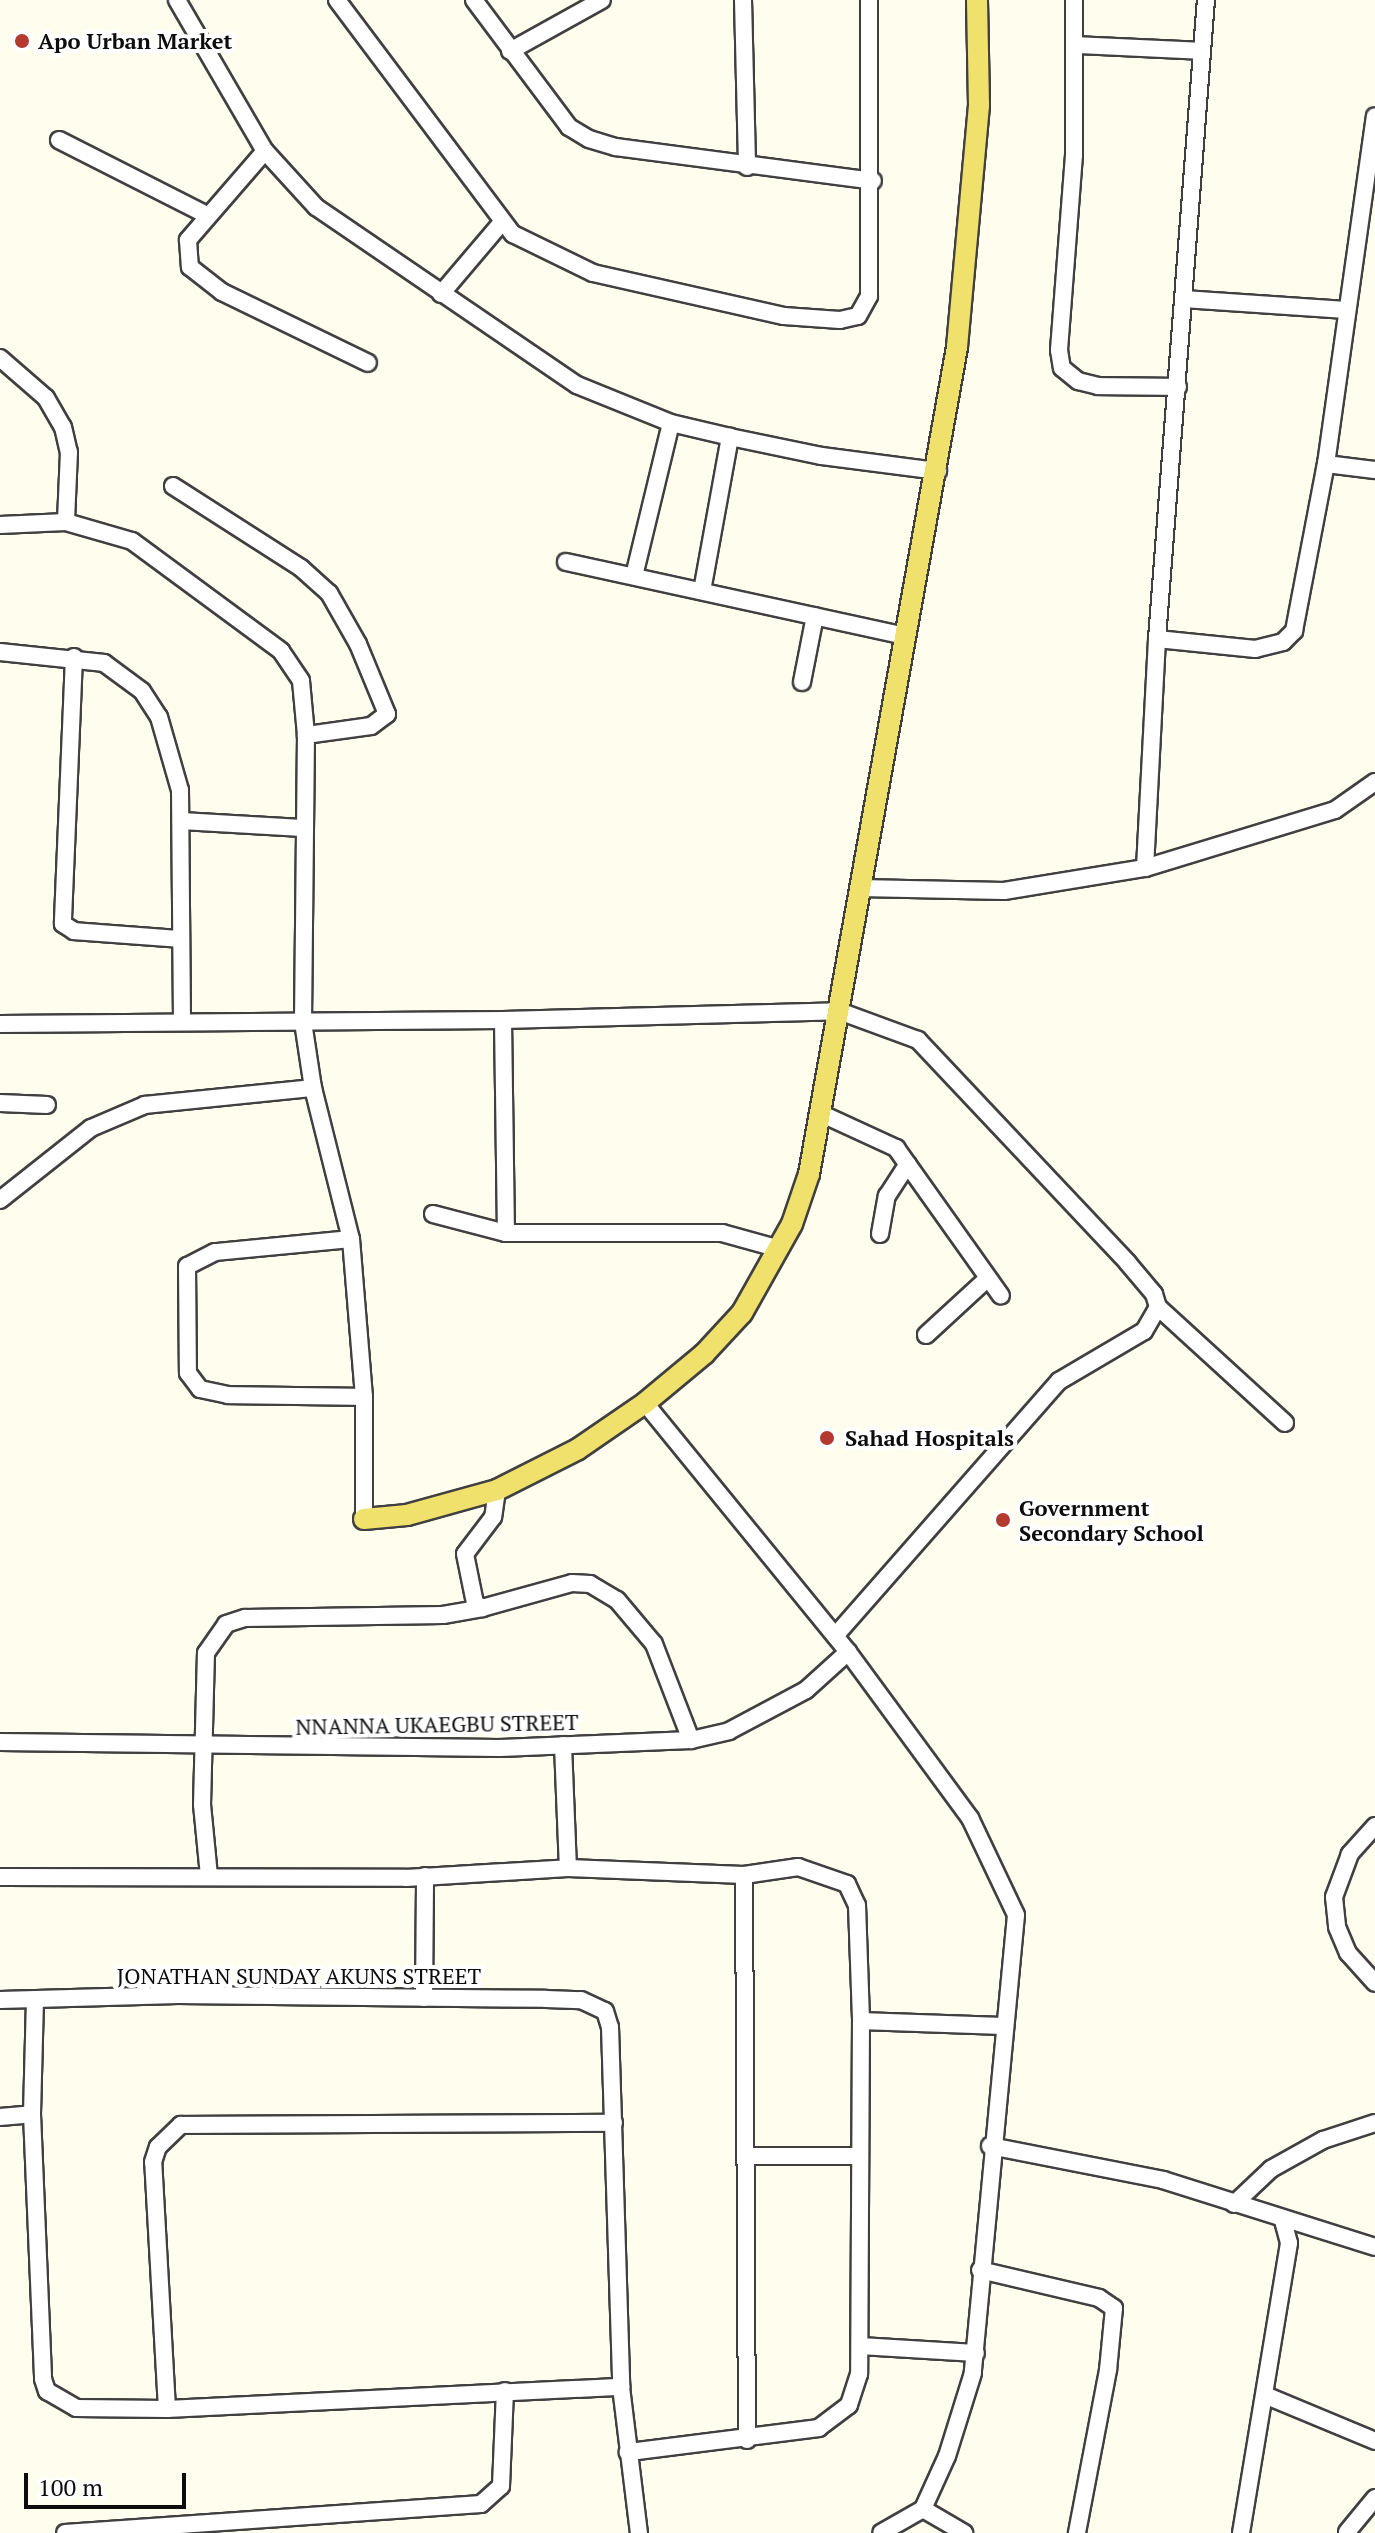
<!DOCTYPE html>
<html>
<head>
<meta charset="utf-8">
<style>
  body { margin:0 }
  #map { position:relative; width:1375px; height:2533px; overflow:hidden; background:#fefdee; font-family:"PT Serif",serif }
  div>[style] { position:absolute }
  .roads { filter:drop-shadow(2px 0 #404040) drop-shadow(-2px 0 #404040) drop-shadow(0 2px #404040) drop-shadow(0 -2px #404040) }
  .minor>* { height:16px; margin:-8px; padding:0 8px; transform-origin:8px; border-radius:8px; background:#fff }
  .major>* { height:20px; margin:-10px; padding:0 10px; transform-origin:10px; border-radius:10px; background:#f0e06c }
  .dots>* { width:22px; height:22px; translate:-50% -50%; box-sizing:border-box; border:4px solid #fff; border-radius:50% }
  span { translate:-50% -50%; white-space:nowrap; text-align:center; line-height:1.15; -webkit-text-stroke:8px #fff; paint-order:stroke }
  .poi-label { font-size:22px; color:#0d0d0d; font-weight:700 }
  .left { translate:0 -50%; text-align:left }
  .street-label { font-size:22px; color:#0d0d0d }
  .scale { position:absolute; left:24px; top:2473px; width:162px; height:36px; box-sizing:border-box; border:4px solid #0d0d0d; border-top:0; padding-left:10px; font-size:24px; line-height:28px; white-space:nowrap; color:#0d0d0d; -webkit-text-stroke:6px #fff; paint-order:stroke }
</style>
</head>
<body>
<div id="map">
  <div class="roads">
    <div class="minor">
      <i style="left:177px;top:0;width:175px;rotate:59.8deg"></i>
      <i style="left:265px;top:151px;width:76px;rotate:47.7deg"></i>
      <i style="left:316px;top:207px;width:316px;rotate:34.3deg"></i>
      <i style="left:577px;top:385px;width:101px;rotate:22deg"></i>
      <i style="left:671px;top:423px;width:61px;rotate:13.3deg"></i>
      <i style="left:730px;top:437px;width:94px;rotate:11.7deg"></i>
      <i style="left:822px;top:456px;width:117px;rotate:7.4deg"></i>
      <i style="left:337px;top:0;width:293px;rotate:53.1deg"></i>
      <i style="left:513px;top:234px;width:89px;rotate:26deg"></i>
      <i style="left:593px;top:273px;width:196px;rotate:12.7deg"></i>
      <i style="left:784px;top:316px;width:56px;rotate:4.1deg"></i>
      <i style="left:840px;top:320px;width:18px;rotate:-13deg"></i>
      <i style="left:858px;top:316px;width:23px;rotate:-61deg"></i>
      <i style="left:869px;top:296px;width:296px;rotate:-90deg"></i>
      <i style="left:474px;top:0;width:159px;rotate:53.2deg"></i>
      <i style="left:569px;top:127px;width:23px;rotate:31deg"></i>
      <i style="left:589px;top:139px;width:28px;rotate:17deg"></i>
      <i style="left:616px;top:147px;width:259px;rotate:7.5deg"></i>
      <i style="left:743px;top:0;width:167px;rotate:88.6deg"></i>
      <i style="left:1074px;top:0;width:155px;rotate:90deg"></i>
      <i style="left:1074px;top:155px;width:196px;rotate:94.4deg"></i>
      <i style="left:1059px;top:350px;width:18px;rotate:81deg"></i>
      <i style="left:1062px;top:368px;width:21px;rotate:39deg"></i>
      <i style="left:1078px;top:381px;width:21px;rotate:14deg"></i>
      <i style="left:1098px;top:386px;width:80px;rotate:0.7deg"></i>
      <i style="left:1076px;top:45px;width:126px;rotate:2.7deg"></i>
      <i style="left:510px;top:51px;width:105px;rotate:-29deg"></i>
      <i style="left:59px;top:140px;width:166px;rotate:26.9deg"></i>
      <i style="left:265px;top:151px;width:118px;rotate:130.9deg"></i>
      <i style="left:188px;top:240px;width:27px;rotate:86deg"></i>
      <i style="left:190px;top:267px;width:41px;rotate:38deg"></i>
      <i style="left:222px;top:292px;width:162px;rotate:25.9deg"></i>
      <i style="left:441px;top:294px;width:94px;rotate:-49.7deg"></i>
      <i style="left:1184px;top:299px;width:162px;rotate:3.9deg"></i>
      <i style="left:0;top:358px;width:61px;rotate:41deg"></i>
      <i style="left:46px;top:398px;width:34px;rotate:60deg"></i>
      <i style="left:63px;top:427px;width:26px;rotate:77deg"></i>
      <i style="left:69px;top:452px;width:70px;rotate:92.5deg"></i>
      <i style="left:1326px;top:464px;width:49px;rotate:7deg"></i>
      <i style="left:173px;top:486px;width:152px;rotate:32.6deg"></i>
      <i style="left:301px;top:568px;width:38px;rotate:42deg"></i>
      <i style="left:329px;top:593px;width:59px;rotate:60.4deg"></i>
      <i style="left:358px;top:644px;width:76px;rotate:67.5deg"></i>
      <i style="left:387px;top:714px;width:20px;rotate:143deg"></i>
      <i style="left:371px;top:726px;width:66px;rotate:172.1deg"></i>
      <i style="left:0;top:525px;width:66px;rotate:-2.6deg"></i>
      <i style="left:66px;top:522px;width:69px;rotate:16.1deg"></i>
      <i style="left:132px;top:541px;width:185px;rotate:36.4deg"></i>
      <i style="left:281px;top:651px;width:36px;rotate:56deg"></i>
      <i style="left:301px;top:681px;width:54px;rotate:84.7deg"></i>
      <i style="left:306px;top:735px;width:287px;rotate:90.6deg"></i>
      <i style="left:303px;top:1022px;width:67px;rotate:81.4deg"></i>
      <i style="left:313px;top:1088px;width:156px;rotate:75.9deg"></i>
      <i style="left:351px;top:1239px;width:159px;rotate:85.3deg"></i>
      <i style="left:364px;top:1397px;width:122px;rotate:90deg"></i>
      <i style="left:566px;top:562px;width:348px;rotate:12.3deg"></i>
      <i style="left:634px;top:576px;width:157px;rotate:-76.4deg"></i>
      <i style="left:702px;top:591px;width:157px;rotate:-79.7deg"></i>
      <i style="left:1157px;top:639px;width:99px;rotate:5.8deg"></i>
      <i style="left:1255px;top:649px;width:29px;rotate:-14deg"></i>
      <i style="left:1283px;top:642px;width:16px;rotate:-45deg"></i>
      <i style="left:1294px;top:631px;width:170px;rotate:-79.2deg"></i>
      <i style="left:1326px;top:464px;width:351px;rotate:-82deg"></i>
      <i style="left:0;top:652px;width:105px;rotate:6deg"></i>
      <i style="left:104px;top:663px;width:47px;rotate:36.4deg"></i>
      <i style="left:142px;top:691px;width:31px;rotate:57deg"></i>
      <i style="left:159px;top:717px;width:76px;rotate:74deg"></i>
      <i style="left:180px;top:790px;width:230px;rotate:89.5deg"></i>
      <i style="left:74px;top:657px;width:267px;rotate:92.4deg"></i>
      <i style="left:63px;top:924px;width:13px;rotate:32deg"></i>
      <i style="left:74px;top:931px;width:107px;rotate:4.3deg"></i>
      <i style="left:802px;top:682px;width:67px;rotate:-78.9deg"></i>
      <i style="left:181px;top:821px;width:122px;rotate:3.3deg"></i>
      <i style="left:1145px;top:868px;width:229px;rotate:-87deg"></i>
      <i style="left:1157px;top:639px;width:641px;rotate:-85.62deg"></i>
      <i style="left:860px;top:888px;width:144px;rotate:1.2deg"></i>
      <i style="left:1004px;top:891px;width:143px;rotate:-9.3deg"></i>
      <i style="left:1145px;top:868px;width:199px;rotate:-17deg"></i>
      <i style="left:1335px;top:810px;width:49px;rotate:-35deg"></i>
      <i style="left:503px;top:1020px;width:213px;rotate:89.2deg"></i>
      <i style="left:0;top:1024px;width:503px;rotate:-0.46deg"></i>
      <i style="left:503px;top:1020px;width:336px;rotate:-1.5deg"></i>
      <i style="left:839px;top:1011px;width:84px;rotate:20.2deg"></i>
      <i style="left:918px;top:1040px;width:305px;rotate:46.7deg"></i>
      <i style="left:1127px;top:1262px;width:42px;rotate:49.8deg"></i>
      <i style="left:1154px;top:1294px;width:14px;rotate:73deg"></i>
      <i style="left:1158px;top:1307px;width:28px;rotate:120deg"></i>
      <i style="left:1144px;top:1331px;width:99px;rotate:149.5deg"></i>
      <i style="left:1059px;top:1381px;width:339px;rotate:131.3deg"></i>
      <i style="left:0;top:1103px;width:47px;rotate:2.4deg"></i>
      <i style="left:820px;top:1113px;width:84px;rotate:24.7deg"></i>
      <i style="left:896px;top:1148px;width:181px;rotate:54.6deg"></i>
      <i style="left:0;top:1200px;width:116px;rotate:-38.4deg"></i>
      <i style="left:91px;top:1128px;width:59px;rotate:-23.1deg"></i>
      <i style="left:145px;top:1105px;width:169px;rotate:-5.8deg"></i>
      <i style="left:433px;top:1214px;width:75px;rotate:14.6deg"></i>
      <i style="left:506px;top:1233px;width:216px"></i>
      <i style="left:722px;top:1233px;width:60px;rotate:15.4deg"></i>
      <i style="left:880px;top:1234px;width:39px;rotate:-80deg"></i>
      <i style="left:887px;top:1196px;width:38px;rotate:-57deg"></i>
      <i style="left:351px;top:1239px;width:137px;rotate:174.5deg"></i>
      <i style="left:215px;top:1252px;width:31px;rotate:153deg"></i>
      <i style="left:187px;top:1266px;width:107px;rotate:89.5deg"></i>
      <i style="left:188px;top:1373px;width:20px;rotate:53deg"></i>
      <i style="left:200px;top:1389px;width:29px;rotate:12deg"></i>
      <i style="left:228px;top:1395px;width:136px;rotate:0.8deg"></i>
      <i style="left:1158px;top:1307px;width:172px;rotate:42.4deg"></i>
      <i style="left:926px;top:1335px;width:84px;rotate:-42.6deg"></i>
      <i style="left:645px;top:1403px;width:321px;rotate:50.8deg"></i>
      <i style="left:848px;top:1652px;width:206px;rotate:53.7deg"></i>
      <i style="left:970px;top:1818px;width:107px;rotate:64.6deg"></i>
      <i style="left:1016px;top:1915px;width:460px;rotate:95.4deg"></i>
      <i style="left:973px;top:2373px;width:87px;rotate:107.4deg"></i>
      <i style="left:947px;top:2456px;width:58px;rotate:114.4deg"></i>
      <i style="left:923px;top:2509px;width:48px;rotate:150.3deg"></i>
      <i style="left:497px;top:1490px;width:27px;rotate:98deg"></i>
      <i style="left:493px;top:1517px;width:46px;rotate:127.1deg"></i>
      <i style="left:465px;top:1554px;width:50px;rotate:78.5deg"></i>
      <i style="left:475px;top:1603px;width:9px;rotate:36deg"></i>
      <i style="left:482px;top:1608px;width:93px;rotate:-15.5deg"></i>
      <i style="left:572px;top:1583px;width:18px;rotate:3deg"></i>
      <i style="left:590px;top:1584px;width:31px;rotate:31deg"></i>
      <i style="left:617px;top:1600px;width:57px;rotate:49.9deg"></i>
      <i style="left:654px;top:1644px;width:103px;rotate:68.9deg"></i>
      <i style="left:0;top:1742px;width:499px;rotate:0.7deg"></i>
      <i style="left:499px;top:1748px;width:192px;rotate:-2.4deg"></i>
      <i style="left:691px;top:1740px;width:39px;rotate:-13deg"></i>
      <i style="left:729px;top:1731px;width:87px;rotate:-28deg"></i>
      <i style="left:806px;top:1690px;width:57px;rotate:-42.1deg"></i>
      <i style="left:563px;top:1745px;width:123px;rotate:87.7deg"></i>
      <i style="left:1375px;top:1826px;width:38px;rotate:132deg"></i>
      <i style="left:1350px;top:1854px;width:46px;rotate:110.4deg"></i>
      <i style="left:1334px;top:1897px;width:30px;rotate:84deg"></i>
      <i style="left:1337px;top:1927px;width:28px;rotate:67deg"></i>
      <i style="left:1348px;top:1953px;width:40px;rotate:48deg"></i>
      <i style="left:744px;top:1875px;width:565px;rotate:89.7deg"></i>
      <i style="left:209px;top:1876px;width:71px;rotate:-95.6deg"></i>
      <i style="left:202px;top:1805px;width:152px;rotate:-88.5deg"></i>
      <i style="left:206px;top:1653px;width:35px;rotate:-55deg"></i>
      <i style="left:226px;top:1624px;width:20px;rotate:-18deg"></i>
      <i style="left:245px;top:1618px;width:198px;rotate:-0.9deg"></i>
      <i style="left:443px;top:1615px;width:40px;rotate:-10deg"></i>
      <i style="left:0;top:1877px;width:406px;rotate:0.1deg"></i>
      <i style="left:406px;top:1878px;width:162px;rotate:-3.5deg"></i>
      <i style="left:568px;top:1868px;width:176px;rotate:2.3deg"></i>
      <i style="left:744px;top:1875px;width:55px;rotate:-8.4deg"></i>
      <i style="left:798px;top:1867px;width:52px;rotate:19.1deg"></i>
      <i style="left:847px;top:1884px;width:23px;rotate:65deg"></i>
      <i style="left:857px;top:1905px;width:116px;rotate:88deg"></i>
      <i style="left:861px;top:2021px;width:353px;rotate:90.3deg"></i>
      <i style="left:859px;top:2374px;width:33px;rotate:108deg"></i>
      <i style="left:849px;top:2405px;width:38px;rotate:143deg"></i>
      <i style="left:819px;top:2428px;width:193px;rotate:172.8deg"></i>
      <i style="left:424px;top:1998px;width:122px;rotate:-89.5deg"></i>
      <i style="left:0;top:2000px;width:178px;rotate:-1.6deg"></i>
      <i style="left:178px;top:1995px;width:368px;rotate:0.6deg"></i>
      <i style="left:546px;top:1999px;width:35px;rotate:2deg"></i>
      <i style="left:581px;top:2000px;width:26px;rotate:25deg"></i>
      <i style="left:605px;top:2011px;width:17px;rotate:73deg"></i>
      <i style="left:610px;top:2027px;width:360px;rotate:88.2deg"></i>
      <i style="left:621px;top:2387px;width:147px;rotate:83deg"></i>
      <i style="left:861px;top:2021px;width:141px;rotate:2deg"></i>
      <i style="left:32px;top:2114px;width:265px;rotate:87.6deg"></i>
      <i style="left:43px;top:2379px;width:13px;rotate:72deg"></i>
      <i style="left:47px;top:2391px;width:34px;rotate:30deg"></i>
      <i style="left:76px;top:2408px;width:91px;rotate:0.6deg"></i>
      <i style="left:167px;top:2409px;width:455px;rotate:-2.8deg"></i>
      <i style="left:0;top:2117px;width:32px;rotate:-5deg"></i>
      <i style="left:32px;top:2114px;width:113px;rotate:-88.5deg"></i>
      <i style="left:990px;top:2146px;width:176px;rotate:11.1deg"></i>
      <i style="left:1163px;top:2180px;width:222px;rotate:17.5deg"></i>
      <i style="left:746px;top:2156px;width:114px"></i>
      <i style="left:1234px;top:2204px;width:51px;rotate:-43.4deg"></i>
      <i style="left:1271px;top:2169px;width:60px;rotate:-29.1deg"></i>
      <i style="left:1323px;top:2140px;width:55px;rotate:-18.1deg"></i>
      <i style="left:980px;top:2270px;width:122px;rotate:13.2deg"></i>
      <i style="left:1099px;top:2298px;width:18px;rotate:34deg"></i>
      <i style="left:1114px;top:2308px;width:62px;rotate:95.5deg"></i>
      <i style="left:1108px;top:2370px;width:166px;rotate:100.8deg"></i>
      <i style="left:860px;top:2346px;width:116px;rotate:3.5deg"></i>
      <i style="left:1267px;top:2396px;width:117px;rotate:22.6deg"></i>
      <i style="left:167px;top:2409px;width:247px;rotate:-93.2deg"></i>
      <i style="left:153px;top:2162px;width:16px;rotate:-72deg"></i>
      <i style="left:158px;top:2147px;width:32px;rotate:-44deg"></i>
      <i style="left:181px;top:2125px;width:433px;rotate:-0.3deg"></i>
      <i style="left:923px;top:2509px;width:48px;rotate:30.3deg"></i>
      <i style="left:1347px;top:2532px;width:44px;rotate:-50.5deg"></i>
      <i style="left:65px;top:2533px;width:417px;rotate:-4deg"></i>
      <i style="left:481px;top:2504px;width:27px;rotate:-42deg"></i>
      <i style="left:501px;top:2486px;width:95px;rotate:-87.6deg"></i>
      <i style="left:1241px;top:2533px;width:294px;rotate:-80.6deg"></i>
      <i style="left:1289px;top:2243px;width:23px;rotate:-105deg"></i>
    </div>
    <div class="major">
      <i style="left:364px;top:1519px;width:43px;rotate:-5.3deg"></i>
      <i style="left:407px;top:1515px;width:93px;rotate:-15.5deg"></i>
      <i style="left:497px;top:1490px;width:91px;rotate:-26.8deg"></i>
      <i style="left:578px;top:1449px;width:81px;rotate:-34.5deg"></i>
      <i style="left:645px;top:1403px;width:77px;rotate:-39.7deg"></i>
      <i style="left:704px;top:1354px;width:56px;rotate:-47.2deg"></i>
      <i style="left:742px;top:1313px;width:102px;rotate:-60.7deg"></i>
      <i style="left:792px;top:1224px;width:53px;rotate:-71.2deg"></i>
      <i style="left:809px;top:1174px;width:840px;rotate:-79.85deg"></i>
      <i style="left:957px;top:347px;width:243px;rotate:-84.8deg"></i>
      <i style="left:979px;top:105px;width:105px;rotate:-91.1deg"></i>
    </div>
  </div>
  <div class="dots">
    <i style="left:22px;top:41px;background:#b4392e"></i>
    <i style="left:827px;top:1438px;background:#b4392e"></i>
    <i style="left:1003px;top:1520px;background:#b4392e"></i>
  </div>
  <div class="poi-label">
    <span class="left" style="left:38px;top:41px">Apo Urban Market</span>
    <span class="left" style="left:845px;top:1438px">Sahad Hospitals</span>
    <span class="left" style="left:1019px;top:1520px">Government<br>Secondary School</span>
  </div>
  <div class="street-label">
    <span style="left:437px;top:1724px;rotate:-1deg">NNANNA UKAEGBU STREET</span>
    <span style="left:299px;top:1976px">JONATHAN SUNDAY AKUNS STREET</span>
  </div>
  <div class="scale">100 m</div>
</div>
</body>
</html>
